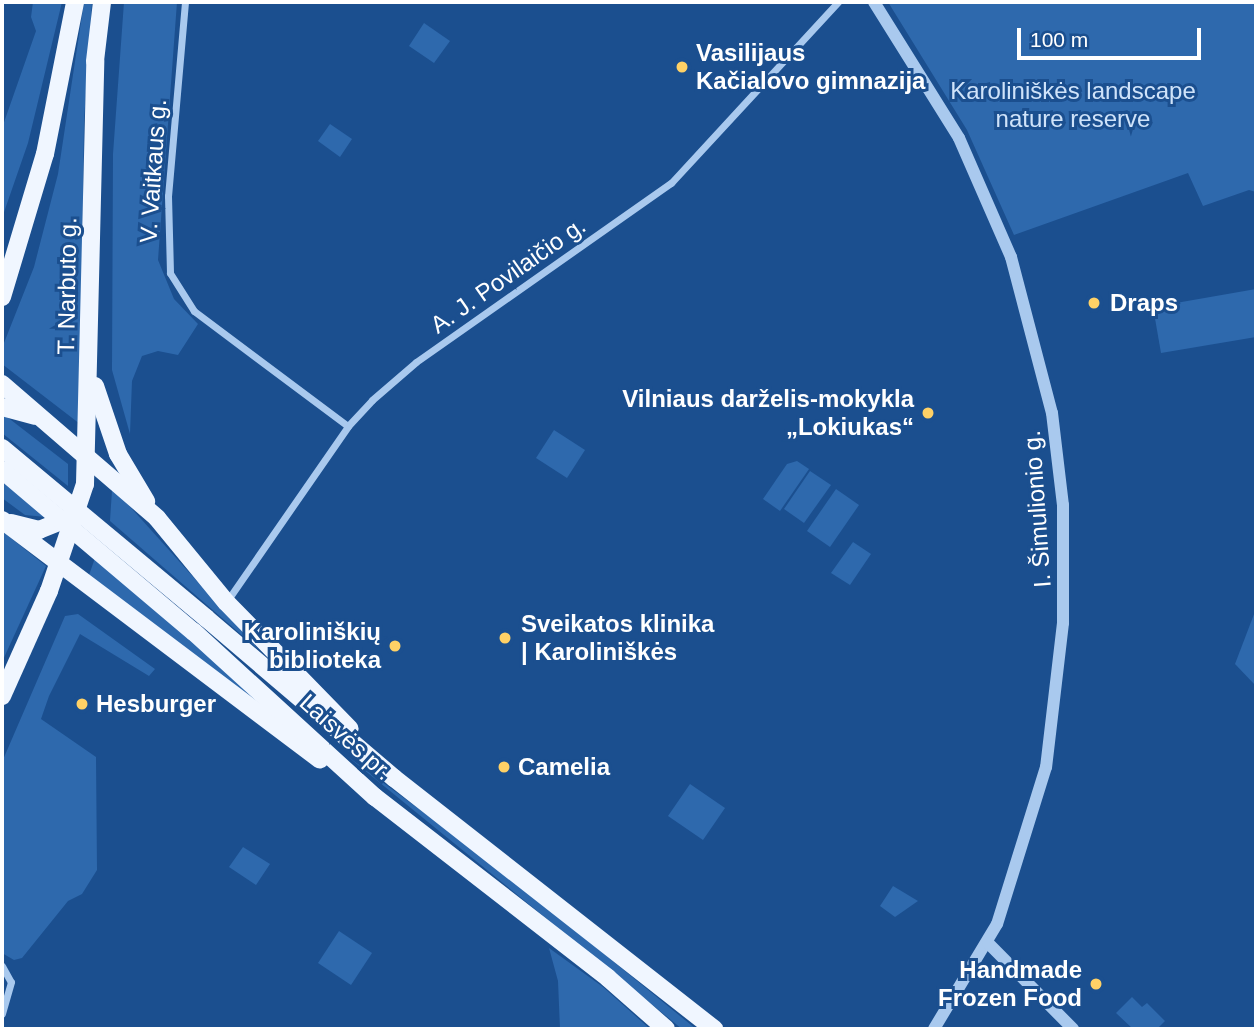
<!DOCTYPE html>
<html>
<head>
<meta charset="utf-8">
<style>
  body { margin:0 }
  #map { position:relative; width:1258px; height:1031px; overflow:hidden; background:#1b4f8f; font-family:Helvetica,sans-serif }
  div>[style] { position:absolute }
  .green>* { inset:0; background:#2e69ad }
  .minor>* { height:7px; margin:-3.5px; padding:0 3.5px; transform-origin:3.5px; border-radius:3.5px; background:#a9c9ee }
  .tertiary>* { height:12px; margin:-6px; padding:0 6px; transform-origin:6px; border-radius:6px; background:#a9c9ee }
  .primary>* { height:18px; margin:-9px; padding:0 9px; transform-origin:9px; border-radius:9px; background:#f0f6ff }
  .primary-bridge>* { height:18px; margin:-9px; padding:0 9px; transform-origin:9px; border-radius:9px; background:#f0f6ff }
  .dots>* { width:19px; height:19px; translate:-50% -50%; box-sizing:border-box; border:4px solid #1b4f8f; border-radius:50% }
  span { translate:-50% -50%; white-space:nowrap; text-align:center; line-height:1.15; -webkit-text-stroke:6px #1b4f8f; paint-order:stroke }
  .poi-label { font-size:24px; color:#fff; font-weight:700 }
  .left { translate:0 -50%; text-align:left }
  .right { translate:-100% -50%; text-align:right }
  .park-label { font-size:24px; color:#cfe3fa }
  .street-label { font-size:24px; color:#fff }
  .frame { position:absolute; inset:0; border:4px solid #fff; pointer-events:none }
  .scale { position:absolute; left:1017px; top:28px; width:184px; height:32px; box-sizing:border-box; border:4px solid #fff; border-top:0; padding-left:9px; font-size:21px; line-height:24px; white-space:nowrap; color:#fff; -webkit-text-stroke:5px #1b4f8f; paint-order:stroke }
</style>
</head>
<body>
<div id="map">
  <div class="green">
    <i style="clip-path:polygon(33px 2px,62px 2px,28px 143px,2px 218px,2px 128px,36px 31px,31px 17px)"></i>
    <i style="clip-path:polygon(84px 2px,92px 2px,84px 121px,80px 424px,2px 364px,2px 348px,34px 267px,58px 174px)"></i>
    <i style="clip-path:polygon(124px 2px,177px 2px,158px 260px,174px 299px,198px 324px,178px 355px,158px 351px,142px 356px,132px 381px,130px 434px,112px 370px,113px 154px)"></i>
    <i style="clip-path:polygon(888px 2px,1256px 2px,1256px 192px,1249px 190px,1203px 206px,1188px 173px,1014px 235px,967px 130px)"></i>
    <i style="clip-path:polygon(424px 23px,450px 41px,434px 63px,409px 46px)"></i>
    <i style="clip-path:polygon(330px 124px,352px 139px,340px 157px,318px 141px)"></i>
    <i style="clip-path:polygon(1256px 289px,1256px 337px,1161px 353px,1153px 307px)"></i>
    <i style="clip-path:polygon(2px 413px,68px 464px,68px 486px,2px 433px)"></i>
    <i style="clip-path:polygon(554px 430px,585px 450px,567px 478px,536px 458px)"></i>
    <i style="clip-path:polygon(797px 461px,809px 469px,780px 511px,763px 499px,787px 464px)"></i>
    <i style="clip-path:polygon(810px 471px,831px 485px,804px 523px,784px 509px)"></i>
    <i style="clip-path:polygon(2px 482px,14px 491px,46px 517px,25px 515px,2px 498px)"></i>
    <i style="clip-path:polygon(836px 489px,859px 505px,830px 547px,807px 531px)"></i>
    <i style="clip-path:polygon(112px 490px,115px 490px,259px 650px,110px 521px)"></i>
    <i style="clip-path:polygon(2px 531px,46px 566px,2px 662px)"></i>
    <i style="clip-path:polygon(853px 542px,871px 554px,850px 585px,831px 573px)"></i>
    <i style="clip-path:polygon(95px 558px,142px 597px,285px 724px,88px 578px)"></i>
    <i style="clip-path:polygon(1256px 609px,1256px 686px,1235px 664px)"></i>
    <i style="clip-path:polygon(78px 614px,155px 669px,149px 676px,80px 634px,49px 696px,41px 719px,96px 757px,97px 870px,82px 894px,68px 901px,22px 958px,14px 960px,2px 953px,2px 762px,65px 616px)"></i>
    <i style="clip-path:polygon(347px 756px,495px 865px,696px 1029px,682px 1029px)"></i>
    <i style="clip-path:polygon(690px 784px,725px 808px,703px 840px,668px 816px)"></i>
    <i style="clip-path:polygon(243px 847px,270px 864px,256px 885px,229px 867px)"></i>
    <i style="clip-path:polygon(893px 886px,918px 901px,895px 917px,880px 906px)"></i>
    <i style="clip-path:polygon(339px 931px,372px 953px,351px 985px,318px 963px)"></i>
    <i style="clip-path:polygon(549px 948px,603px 987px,650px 1029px,560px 1029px,558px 981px)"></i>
    <i style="clip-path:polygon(1132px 997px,1142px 1007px,1147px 1003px,1165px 1021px,1157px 1029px,1133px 1029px,1116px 1013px)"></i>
  </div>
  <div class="minor">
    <i style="left:185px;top:2px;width:195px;rotate:95deg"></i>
    <i style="left:168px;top:196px;width:77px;rotate:88.5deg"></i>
    <i style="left:170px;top:273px;width:45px;rotate:57.7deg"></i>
    <i style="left:194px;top:311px;width:192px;rotate:36.8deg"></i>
    <i style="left:227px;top:601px;width:213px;rotate:-55.3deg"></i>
    <i style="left:348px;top:426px;width:35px;rotate:-47deg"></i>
    <i style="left:372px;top:400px;width:58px;rotate:-40.8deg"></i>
    <i style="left:416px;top:362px;width:312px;rotate:-35.1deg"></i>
    <i style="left:671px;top:183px;width:246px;rotate:-47.3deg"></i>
    <i style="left:2px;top:966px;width:18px;rotate:61deg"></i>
    <i style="left:11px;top:982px;width:33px;rotate:106deg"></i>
  </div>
  <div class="tertiary">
    <i style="left:874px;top:2px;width:160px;rotate:58deg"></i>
    <i style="left:959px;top:138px;width:130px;rotate:66.4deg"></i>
    <i style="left:1011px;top:257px;width:161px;rotate:75.3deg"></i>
    <i style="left:1052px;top:413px;width:93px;rotate:83.2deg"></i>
    <i style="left:1063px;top:505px;width:118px;rotate:90deg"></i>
    <i style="left:1063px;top:623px;width:145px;rotate:96.7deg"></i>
    <i style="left:1046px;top:767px;width:164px;rotate:107.3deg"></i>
    <i style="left:997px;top:924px;width:122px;rotate:121deg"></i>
    <i style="left:988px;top:943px;width:121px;rotate:45.3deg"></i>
  </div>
  <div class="primary">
    <i style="left:2px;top:297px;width:149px;rotate:-73.3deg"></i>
    <i style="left:45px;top:154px;width:155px;rotate:-78.8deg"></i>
    <i style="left:2px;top:384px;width:205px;rotate:40.8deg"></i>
    <i style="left:157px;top:518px;width:109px;rotate:50.6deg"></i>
    <i style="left:226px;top:602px;width:177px;rotate:45.7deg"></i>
    <i style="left:95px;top:386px;width:72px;rotate:71.3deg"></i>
    <i style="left:118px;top:454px;width:55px;rotate:59.2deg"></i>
    <i style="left:2px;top:407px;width:34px;rotate:15deg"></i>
    <i style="left:2px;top:520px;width:398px;rotate:37deg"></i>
    <i style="left:11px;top:523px;width:29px;rotate:14deg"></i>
    <i style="left:39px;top:530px;width:37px;rotate:-22deg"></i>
    <i style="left:206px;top:618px;width:247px;rotate:40.4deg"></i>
    <i style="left:394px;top:778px;width:407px;rotate:38.1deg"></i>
    <i style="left:194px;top:632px;width:245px;rotate:42.4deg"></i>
    <i style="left:375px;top:797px;width:295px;rotate:37.8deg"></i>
    <i style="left:608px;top:978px;width:77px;rotate:41.3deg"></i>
    <i style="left:2px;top:696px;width:115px;rotate:-65.9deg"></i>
    <i style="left:49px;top:591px;width:113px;rotate:-71.4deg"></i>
    <i style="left:85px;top:484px;width:423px;rotate:-88.6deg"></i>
    <i style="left:95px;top:61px;width:59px;rotate:-83.2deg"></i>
  </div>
  <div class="primary-bridge">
    <i style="left:2px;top:448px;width:266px;rotate:39.8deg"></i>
    <i style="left:2px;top:470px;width:251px;rotate:40.2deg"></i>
  </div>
  <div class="dots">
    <i style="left:682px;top:67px;background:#ffd166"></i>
    <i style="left:1094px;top:303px;background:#ffd166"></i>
    <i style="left:928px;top:413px;background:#ffd166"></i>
    <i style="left:505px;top:638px;background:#ffd166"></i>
    <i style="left:395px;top:646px;background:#ffd166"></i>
    <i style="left:82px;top:704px;background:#ffd166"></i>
    <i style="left:504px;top:767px;background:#ffd166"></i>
    <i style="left:1096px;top:984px;background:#ffd166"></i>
  </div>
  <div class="poi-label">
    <span class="left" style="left:696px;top:67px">Vasilijaus<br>Kačialovo gimnazija</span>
    <span class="left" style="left:1110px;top:303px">Draps</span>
    <span class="right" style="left:914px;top:413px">Vilniaus darželis-mokykla<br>„Lokiukas“</span>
    <span class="left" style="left:521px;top:638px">Sveikatos klinika<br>| Karoliniškės</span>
    <span class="right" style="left:381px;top:646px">Karoliniškių<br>biblioteka</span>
    <span class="left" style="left:96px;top:704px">Hesburger</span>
    <span class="left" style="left:518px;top:767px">Camelia</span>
    <span class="right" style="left:1082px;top:984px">Handmade<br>Frozen Food</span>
  </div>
  <div class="park-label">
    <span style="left:1073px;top:105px">Karoliniškės landscape<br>nature reserve</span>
  </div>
  <div class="street-label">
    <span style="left:153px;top:171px;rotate:-86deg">V. Vaitkaus g.</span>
    <span style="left:508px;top:275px;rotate:-35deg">A. J. Povilaičio g.</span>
    <span style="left:67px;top:286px;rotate:-89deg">T. Narbuto g.</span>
    <span style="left:1037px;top:509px;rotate:-94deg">I. Šimulionio g.</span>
    <span style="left:346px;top:737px;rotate:42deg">Laisvės pr.</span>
  </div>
  <div class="frame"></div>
  <div class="scale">100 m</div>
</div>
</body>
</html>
